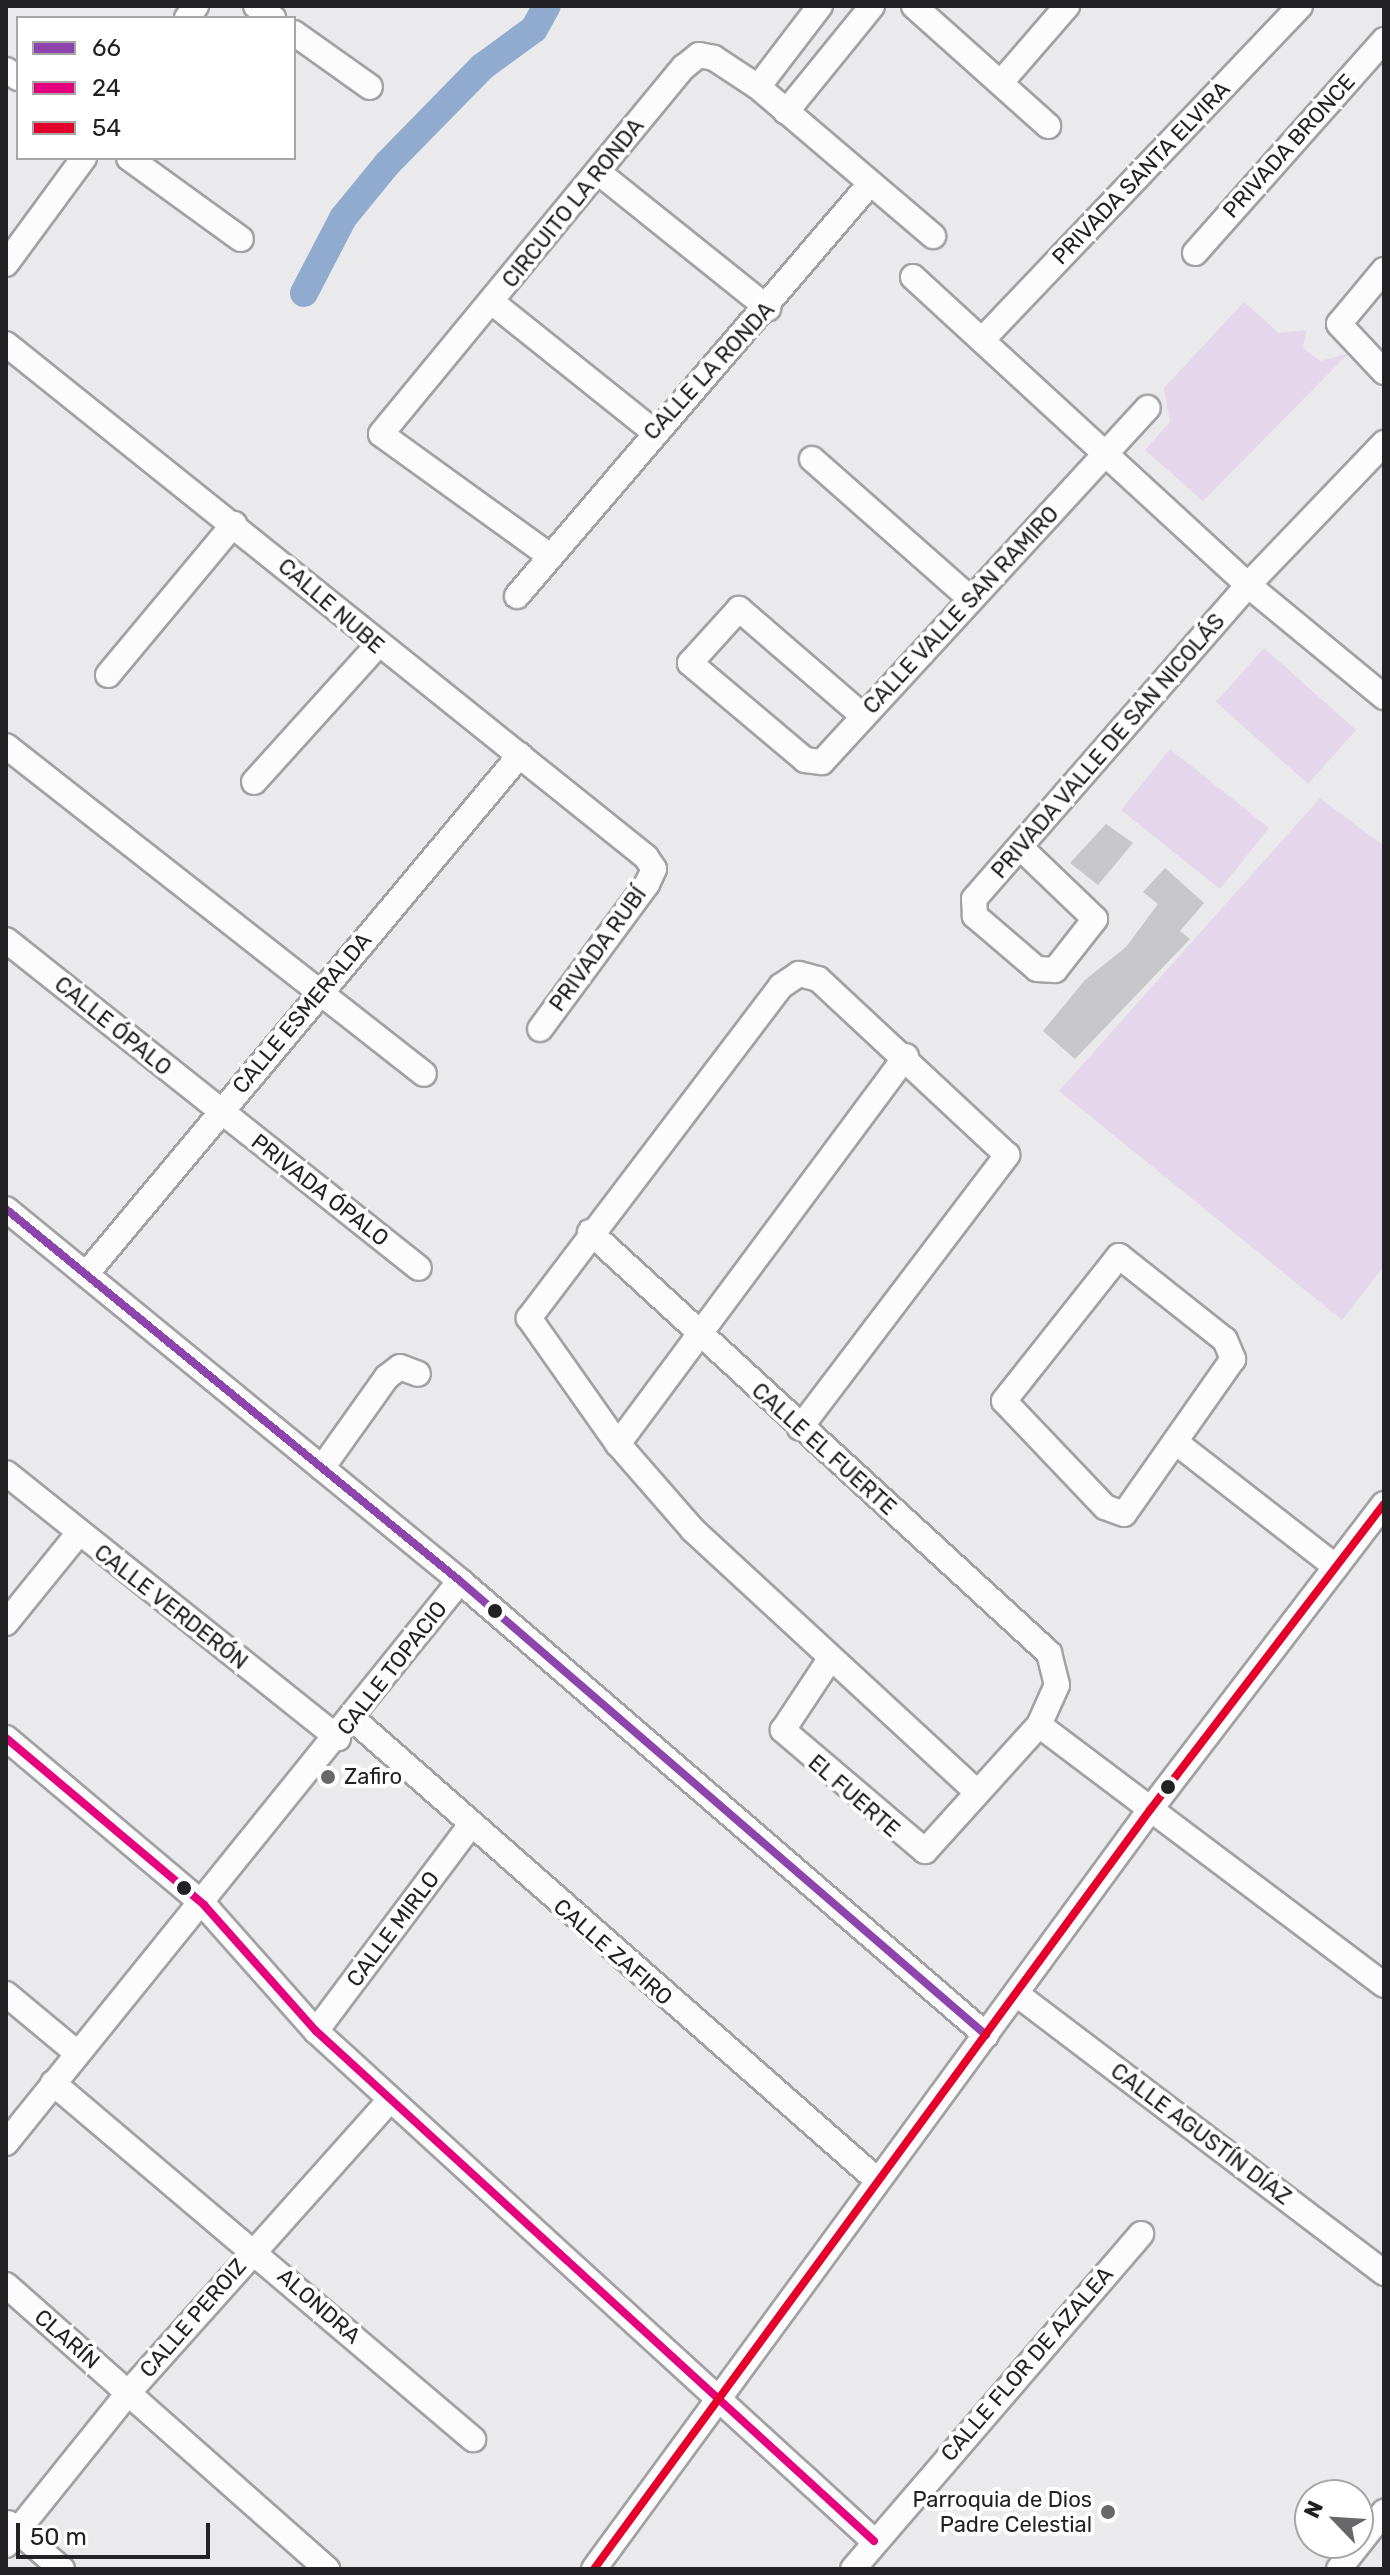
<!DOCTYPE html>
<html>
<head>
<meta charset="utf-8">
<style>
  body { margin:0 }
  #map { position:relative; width:1390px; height:2575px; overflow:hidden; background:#eae9eb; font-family:Rubik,sans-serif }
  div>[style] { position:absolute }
  .green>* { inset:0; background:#e4d7eb }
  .canal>* { height:28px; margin:-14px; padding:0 14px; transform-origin:14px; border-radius:14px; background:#90abce }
  .building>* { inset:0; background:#c7c6c8 }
  .roads { filter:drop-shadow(2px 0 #a2a1a3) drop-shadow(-2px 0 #a2a1a3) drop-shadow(0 2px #a2a1a3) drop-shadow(0 -2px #a2a1a3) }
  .minor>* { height:24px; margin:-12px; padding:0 12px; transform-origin:12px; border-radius:12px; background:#fcfcfc }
  .bus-1>* { height:8px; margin:-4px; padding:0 4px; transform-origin:4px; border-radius:4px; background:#8e44ad }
  .bus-2>* { height:8px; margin:-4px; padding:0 4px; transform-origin:4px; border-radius:4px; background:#e5007d }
  .bus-3>* { height:8px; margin:-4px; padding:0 4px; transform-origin:4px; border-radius:4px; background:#e4002b }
  .dots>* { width:22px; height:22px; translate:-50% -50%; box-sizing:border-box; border:4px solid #fff; border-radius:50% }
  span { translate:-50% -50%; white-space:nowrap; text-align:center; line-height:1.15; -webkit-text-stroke:8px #fff; paint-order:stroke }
  .street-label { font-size:22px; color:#222123 }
  .poi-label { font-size:22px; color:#222123 }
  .left { translate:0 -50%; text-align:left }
  .right { translate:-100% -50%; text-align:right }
  .frame { position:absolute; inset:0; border:8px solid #222123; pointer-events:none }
  .legend { position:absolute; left:16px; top:16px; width:280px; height:144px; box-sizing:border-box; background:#fff; border:2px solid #a7a6a7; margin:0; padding:10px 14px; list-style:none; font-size:24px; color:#222123 }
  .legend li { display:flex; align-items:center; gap:16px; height:40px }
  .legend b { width:40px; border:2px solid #a7a6a7 }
  .north { position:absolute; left:1294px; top:2479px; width:80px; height:80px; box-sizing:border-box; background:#fff; border:2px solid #a7a6a7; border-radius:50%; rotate:295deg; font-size:22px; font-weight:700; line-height:32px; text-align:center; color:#222123 }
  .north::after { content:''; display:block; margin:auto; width:28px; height:36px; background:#686769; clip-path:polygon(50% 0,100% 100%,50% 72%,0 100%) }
  .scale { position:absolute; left:16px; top:2523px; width:194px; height:36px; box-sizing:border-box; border:4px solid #222123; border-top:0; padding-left:10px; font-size:24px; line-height:28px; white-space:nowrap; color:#222123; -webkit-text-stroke:6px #fff; paint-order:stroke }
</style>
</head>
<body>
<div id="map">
  <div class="green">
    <i style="clip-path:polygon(1244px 302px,1279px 333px,1306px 330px,1303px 348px,1320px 361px,1348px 354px,1203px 501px,1145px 450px,1170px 422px,1164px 388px)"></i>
    <i style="clip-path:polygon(1264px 648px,1356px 730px,1308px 784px,1216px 702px)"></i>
    <i style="clip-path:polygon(1170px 749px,1269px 828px,1220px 889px,1121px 810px)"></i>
    <i style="clip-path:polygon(1320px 798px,1384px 846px,1384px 1266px,1342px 1320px,1059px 1091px)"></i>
  </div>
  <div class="canal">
    <i style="left:304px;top:293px;width:85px;rotate:-62.5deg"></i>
    <i style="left:343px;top:218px;width:70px;rotate:-50.8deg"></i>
    <i style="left:387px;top:164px;width:136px;rotate:-45.6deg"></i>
    <i style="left:482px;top:67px;width:64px;rotate:-36.2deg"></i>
    <i style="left:534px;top:29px;width:26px;rotate:-61deg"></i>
  </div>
  <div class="building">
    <i style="clip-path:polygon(1106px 824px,1133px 843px,1098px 885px,1070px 863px)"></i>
    <i style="clip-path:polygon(1165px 868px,1204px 903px,1180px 931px,1190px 939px,1075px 1059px,1043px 1031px,1085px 980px,1126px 947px,1158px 904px,1143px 892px)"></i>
  </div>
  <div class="roads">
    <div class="minor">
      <i style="left:256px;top:6px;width:21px;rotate:35deg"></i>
      <i style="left:914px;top:6px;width:180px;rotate:41.8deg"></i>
      <i style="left:187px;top:18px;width:15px;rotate:-53deg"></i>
      <i style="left:294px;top:33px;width:93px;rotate:35.4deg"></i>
      <i style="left:6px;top:70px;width:14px;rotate:34deg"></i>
      <i style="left:1003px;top:80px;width:98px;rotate:-49.1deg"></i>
      <i style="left:758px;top:87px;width:102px;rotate:-52.6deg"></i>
      <i style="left:786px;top:112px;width:136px;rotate:-50.9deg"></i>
      <i style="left:129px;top:158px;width:138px;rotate:35.9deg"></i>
      <i style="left:598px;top:172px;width:218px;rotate:38.7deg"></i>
      <i style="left:1195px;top:253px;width:285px;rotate:-48.4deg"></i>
      <i style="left:6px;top:264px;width:132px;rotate:-53.7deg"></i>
      <i style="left:1384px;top:270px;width:70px;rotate:129.8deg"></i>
      <i style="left:1339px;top:324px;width:66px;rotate:46.8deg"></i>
      <i style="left:913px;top:277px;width:455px;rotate:42.6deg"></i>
      <i style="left:1248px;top:585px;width:176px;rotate:39.5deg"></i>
      <i style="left:492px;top:302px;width:205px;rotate:38.7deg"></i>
      <i style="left:982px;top:340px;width:461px;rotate:-46.4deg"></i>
      <i style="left:6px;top:344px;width:820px;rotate:38.71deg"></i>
      <i style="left:646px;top:857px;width:14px;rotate:56deg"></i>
      <i style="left:654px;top:869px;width:17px;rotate:115deg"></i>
      <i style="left:647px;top:884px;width:180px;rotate:126.4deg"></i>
      <i style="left:812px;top:459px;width:212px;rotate:41.4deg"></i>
      <i style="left:550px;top:556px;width:208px;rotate:-144.2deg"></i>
      <i style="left:381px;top:434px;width:476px;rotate:-50.5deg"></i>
      <i style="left:684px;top:67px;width:19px;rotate:-39deg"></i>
      <i style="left:699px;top:55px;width:15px;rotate:11deg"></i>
      <i style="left:714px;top:58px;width:53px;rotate:33.4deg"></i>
      <i style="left:758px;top:87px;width:230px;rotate:40.4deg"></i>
      <i style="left:517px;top:596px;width:540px;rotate:-49.43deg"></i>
      <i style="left:108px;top:675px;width:197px;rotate:-50.2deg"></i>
      <i style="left:863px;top:716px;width:164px;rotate:-139.2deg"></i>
      <i style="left:739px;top:609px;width:73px;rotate:132.2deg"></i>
      <i style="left:690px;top:663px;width:150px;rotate:40.1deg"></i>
      <i style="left:805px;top:760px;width:17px;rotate:7deg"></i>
      <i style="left:822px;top:762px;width:481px;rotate:-47.4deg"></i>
      <i style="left:6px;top:746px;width:531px;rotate:38.12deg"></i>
      <i style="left:254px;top:782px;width:182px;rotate:-47.9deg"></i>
      <i style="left:1020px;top:847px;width:104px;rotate:43.8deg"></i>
      <i style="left:1095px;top:919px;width:65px;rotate:128.1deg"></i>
      <i style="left:1055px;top:970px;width:18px;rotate:-177deg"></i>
      <i style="left:1037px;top:969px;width:82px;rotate:-139.5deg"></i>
      <i style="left:975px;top:916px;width:17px;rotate:-93deg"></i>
      <i style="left:974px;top:899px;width:417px;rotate:-48.9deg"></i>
      <i style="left:1248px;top:585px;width:197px;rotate:-46.2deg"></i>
      <i style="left:6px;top:940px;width:527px;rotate:38.46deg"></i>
      <i style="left:6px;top:1209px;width:587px;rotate:39.33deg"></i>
      <i style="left:460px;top:1581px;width:695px;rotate:40.8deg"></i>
      <i style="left:590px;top:1232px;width:623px;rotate:42.53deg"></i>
      <i style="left:1049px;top:1653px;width:33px;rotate:76deg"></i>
      <i style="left:1057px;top:1685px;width:44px;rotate:114.2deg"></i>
      <i style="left:1039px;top:1725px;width:170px;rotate:132.1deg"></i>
      <i style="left:925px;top:1851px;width:187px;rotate:-139.6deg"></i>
      <i style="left:783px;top:1730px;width:82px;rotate:-56.5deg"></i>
      <i style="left:1119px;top:1256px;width:135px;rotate:38.4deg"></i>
      <i style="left:1225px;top:1340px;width:21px;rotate:67deg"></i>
      <i style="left:1233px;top:1359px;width:189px;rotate:125.1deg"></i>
      <i style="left:1124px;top:1514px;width:20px;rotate:-160deg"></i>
      <i style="left:1105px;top:1507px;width:146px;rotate:-133.6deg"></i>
      <i style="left:1004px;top:1401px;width:185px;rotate:-51.6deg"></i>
      <i style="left:87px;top:1273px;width:675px;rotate:-50.11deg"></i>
      <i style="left:800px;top:1428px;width:343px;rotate:-52.8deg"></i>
      <i style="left:1007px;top:1155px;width:258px;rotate:-137deg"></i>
      <i style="left:818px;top:979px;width:20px;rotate:-165deg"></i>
      <i style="left:799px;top:974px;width:22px;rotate:146deg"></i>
      <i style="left:781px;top:986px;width:417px;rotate:127.2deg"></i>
      <i style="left:529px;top:1318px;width:154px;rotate:54.8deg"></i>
      <i style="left:618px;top:1444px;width:114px;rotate:48.9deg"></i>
      <i style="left:693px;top:1530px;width:385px;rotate:42.7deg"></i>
      <i style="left:618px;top:1444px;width:483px;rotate:-53.4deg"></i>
      <i style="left:1178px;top:1444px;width:200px;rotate:37.9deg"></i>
      <i style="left:322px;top:1468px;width:112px;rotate:-54.5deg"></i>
      <i style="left:387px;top:1377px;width:16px;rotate:-38deg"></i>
      <i style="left:400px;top:1367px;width:19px;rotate:21deg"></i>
      <i style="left:6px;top:1473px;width:425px;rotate:38.6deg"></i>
      <i style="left:6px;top:1623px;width:114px;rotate:-51deg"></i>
      <i style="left:353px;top:1719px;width:698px;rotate:41.34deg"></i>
      <i style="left:1039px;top:1725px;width:432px;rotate:37deg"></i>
      <i style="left:6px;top:1738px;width:259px;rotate:40.1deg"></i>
      <i style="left:204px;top:1905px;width:169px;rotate:48.4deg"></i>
      <i style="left:316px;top:2031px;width:756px;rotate:42.43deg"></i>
      <i style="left:6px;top:1994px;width:92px;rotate:39.7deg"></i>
      <i style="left:1018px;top:1995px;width:460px;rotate:37.2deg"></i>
      <i style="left:316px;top:2031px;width:255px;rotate:-53.1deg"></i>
      <i style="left:53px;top:2083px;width:551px;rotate:40.29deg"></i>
      <i style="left:6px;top:2143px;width:722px;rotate:-51.07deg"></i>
      <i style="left:6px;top:2285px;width:429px;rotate:41.5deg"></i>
      <i style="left:8px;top:2523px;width:71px;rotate:40.4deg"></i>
      <i style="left:6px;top:2545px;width:195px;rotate:-51.2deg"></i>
      <i style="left:128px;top:2393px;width:393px;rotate:-48.2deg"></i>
      <i style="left:594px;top:2569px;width:941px;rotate:-53.78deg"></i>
      <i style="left:1150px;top:1810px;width:385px;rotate:-52.6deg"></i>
      <i style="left:853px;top:2569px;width:442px;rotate:-49.3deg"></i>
      <i style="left:1339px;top:2569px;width:73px;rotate:-51.7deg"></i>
    </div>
  </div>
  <div class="bus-1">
    <i style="left:6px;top:1209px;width:587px;rotate:39.33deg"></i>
    <i style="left:460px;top:1581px;width:695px;rotate:40.8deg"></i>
  </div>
  <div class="bus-2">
    <i style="left:6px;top:1738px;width:259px;rotate:40.1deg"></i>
    <i style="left:204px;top:1905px;width:169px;rotate:48.4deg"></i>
    <i style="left:316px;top:2031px;width:756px;rotate:42.43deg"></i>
  </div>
  <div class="bus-3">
    <i style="left:594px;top:2569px;width:941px;rotate:-53.78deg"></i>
    <i style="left:1150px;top:1810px;width:385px;rotate:-52.6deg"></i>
  </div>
  <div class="dots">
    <i style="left:495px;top:1611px;background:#222123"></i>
    <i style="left:328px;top:1777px;background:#686769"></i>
    <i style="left:1168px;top:1787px;background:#222123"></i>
    <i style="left:184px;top:1888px;background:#222123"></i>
    <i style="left:1108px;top:2512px;background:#686769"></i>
  </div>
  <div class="street-label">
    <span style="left:1289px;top:146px;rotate:-48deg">PRIVADA BRONCE</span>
    <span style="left:1141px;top:173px;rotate:-46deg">PRIVADA SANTA ELVIRA</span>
    <span style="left:573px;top:203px;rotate:-51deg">CIRCUITO LA RONDA</span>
    <span style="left:709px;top:371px;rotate:-47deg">CALLE LA RONDA</span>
    <span style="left:331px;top:606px;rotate:41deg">CALLE NUBE</span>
    <span style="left:961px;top:610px;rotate:-47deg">CALLE VALLE SAN RAMIRO</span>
    <span style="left:1108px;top:746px;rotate:-49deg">PRIVADA VALLE DE SAN NICOLÁS</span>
    <span style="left:598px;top:949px;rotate:-54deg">PRIVADA RUBÍ</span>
    <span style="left:302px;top:1013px;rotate:-50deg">CALLE ESMERALDA</span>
    <span style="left:113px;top:1026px;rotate:39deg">CALLE ÓPALO</span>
    <span style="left:320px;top:1190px;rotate:38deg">PRIVADA ÓPALO</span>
    <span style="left:824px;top:1449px;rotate:42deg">CALLE EL FUERTE</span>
    <span style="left:171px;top:1607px;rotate:38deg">CALLE VERDERÓN</span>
    <span style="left:392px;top:1668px;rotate:-52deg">CALLE TOPACIO</span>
    <span style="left:854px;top:1796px;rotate:41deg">EL FUERTE</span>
    <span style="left:393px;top:1929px;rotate:-53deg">CALLE MIRLO</span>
    <span style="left:613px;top:1952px;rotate:41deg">CALLE ZAFIRO</span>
    <span style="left:1201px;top:2134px;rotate:37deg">CALLE AGUSTÍN DÍAZ</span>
    <span style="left:319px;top:2306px;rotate:41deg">ALONDRA</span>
    <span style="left:193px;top:2318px;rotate:-49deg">CALLE PEROIZ</span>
    <span style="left:67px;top:2339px;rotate:41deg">CLARÍN</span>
    <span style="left:1027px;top:2364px;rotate:-49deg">CALLE FLOR DE AZALEA</span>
  </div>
  <div class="poi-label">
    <span class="left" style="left:344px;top:1777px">Zafiro</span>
    <span class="right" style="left:1092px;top:2512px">Parroquia de Dios<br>Padre Celestial</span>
  </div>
  <div class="frame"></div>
  <ul class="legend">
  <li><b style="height:10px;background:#8e44ad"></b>66</li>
  <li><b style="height:10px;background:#e5007d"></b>24</li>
  <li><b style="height:10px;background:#e4002b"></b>54</li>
  </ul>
  <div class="north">N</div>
  <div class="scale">50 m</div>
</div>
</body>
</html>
